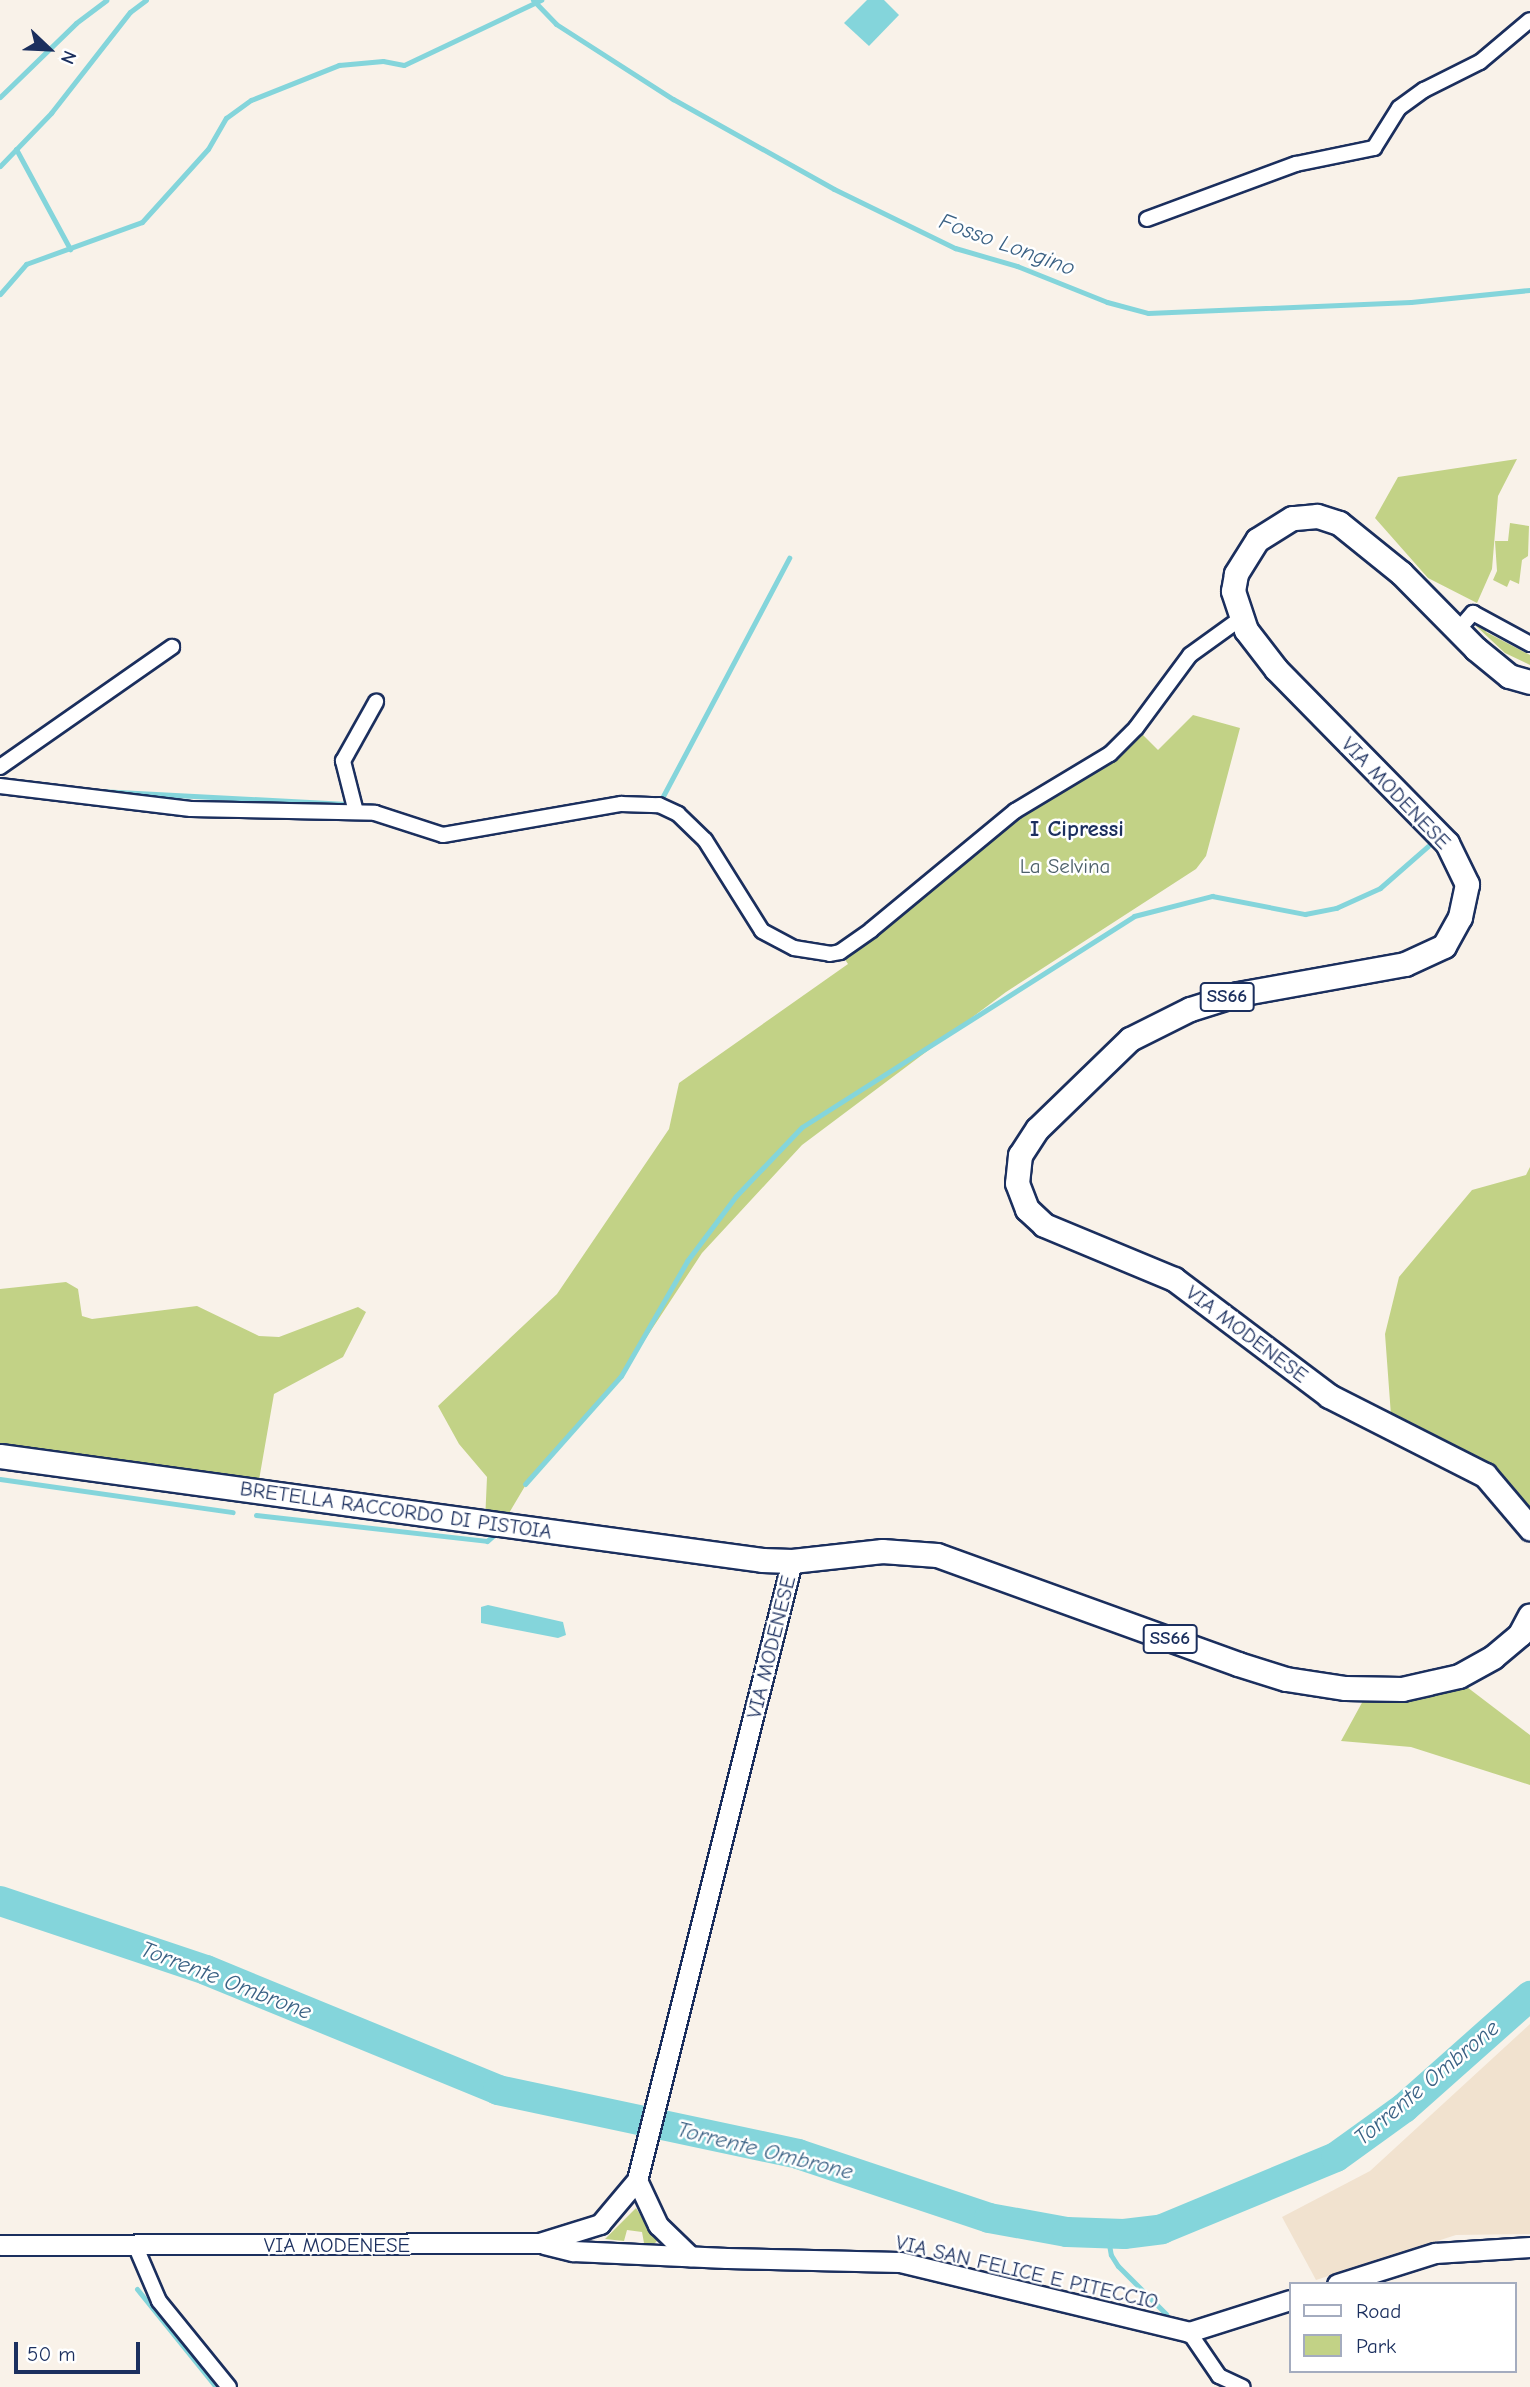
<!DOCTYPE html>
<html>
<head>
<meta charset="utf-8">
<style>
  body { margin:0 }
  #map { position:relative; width:1530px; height:2387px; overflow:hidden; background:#f9f2e9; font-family:"Comic Neue",sans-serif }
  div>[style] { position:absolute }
  .built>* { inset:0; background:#f1e2cf }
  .green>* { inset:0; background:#c2d286 }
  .water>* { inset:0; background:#84d5db }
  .stream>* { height:5px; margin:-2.5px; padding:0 2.5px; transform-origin:2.5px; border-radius:2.5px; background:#84d5db }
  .river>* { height:30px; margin:-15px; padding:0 15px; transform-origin:15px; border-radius:15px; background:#84d5db }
  .roads { filter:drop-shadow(2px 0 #1b2f5e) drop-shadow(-2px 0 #1b2f5e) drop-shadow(0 2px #1b2f5e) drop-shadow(0 -2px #1b2f5e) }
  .street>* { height:14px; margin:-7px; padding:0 7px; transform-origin:7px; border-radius:7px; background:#fff }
  .secondary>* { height:19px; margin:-9.5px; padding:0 9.5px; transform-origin:9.5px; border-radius:9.5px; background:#fff }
  .primary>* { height:23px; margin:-11.5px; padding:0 11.5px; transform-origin:11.5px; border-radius:11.5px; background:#fff }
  span { translate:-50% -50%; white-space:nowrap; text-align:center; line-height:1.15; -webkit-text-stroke:5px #fff; paint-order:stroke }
  .shield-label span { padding:2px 5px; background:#fff; border:2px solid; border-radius:5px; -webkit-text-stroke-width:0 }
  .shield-label { font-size:19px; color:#1b2f5e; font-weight:700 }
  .street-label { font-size:21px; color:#1b2f5e }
  .park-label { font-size:21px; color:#4d606a }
  .water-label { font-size:23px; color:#3a6184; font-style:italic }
  .neighbourhood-label { font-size:23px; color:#1b2f5e; font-weight:700 }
  .legend { position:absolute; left:1289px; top:2282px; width:228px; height:91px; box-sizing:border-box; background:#fff; border:2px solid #a4acbf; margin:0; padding:9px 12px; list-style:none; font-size:21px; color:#1b2f5e }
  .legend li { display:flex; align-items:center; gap:14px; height:35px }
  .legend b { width:35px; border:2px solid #a4acbf }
  .north { position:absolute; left:14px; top:14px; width:70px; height:70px; -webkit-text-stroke:5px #fff; paint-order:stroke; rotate:113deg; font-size:19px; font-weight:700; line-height:28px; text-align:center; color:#1b2f5e }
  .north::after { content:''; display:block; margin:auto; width:24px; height:32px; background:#1b2f5e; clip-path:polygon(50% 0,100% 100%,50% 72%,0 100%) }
  .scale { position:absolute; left:14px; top:2342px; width:126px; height:32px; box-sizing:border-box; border:4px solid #1b2f5e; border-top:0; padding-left:9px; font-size:21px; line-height:24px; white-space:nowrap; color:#1b2f5e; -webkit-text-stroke:5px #fff; paint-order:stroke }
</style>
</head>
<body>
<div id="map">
  <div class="built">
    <i style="clip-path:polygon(1530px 2024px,1530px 2234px,1456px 2235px,1316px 2280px,1282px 2217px,1370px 2171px)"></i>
  </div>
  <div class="green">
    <i style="clip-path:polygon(1517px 459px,1498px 496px,1492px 569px,1477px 603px,1428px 578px,1375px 518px,1398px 477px)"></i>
    <i style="clip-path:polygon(1510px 523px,1529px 526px,1528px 556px,1522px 560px,1519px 584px,1510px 580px,1507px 587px,1493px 580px,1497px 571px,1495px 541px,1508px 541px)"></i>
    <i style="clip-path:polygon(1477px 620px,1485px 623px,1486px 632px,1530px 655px,1530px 665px,1505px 653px,1476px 626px)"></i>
    <i style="clip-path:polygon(1193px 715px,1240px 728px,1206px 856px,1196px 869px,1006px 992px,802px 1145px,702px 1253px,621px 1376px,531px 1476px,502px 1525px,485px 1522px,487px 1477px,459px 1444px,438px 1406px,557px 1294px,669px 1129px,679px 1083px,848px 964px,840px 952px,1015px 811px,1136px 728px,1158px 750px)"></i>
    <i style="clip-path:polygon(1530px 1167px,1530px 1527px,1485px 1475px,1392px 1429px,1385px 1334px,1399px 1277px,1472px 1190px,1526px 1175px)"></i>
    <i style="clip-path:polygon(66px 1282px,78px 1289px,82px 1316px,92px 1319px,197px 1306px,259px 1336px,279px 1337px,358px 1307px,366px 1312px,343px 1357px,274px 1394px,259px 1480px,0 1444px,0 1289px)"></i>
    <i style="clip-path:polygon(1463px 1684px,1530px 1735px,1530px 1785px,1411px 1747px,1341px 1741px,1364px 1699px,1407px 1700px)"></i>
    <i style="clip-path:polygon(636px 2208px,657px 2241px,654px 2244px,644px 2243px,642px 2232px,627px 2230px,624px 2241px,605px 2239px)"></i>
  </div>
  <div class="water">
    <i style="clip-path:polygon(867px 0,884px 0,899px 15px,869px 46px,844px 23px)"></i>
    <i style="clip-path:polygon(488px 1605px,563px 1622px,566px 1635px,558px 1638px,481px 1623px,481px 1607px)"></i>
  </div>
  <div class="stream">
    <i style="left:533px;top:0;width:33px;rotate:46deg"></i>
    <i style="left:556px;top:24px;width:139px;rotate:32.7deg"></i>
    <i style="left:673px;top:99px;width:184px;rotate:29.2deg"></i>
    <i style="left:834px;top:189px;width:135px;rotate:26deg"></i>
    <i style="left:955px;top:248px;width:65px;rotate:16.2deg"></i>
    <i style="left:1017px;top:266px;width:97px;rotate:21.8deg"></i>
    <i style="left:1107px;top:302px;width:42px;rotate:15deg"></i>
    <i style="left:1148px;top:313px;width:263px;rotate:-2.4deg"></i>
    <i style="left:1411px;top:302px;width:120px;rotate:-5.8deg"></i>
    <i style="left:0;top:97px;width:106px;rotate:-44.2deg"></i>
    <i style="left:76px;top:23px;width:38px;rotate:-37deg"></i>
    <i style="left:16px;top:149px;width:114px;rotate:61.6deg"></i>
    <i style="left:0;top:166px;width:74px;rotate:-46.1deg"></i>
    <i style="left:51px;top:113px;width:128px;rotate:-52deg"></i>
    <i style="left:130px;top:12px;width:20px;rotate:-37deg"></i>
    <i style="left:0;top:294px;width:40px;rotate:-49deg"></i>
    <i style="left:26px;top:264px;width:123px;rotate:-19.9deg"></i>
    <i style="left:142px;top:222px;width:98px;rotate:-47.9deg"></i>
    <i style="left:208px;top:149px;width:36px;rotate:-60deg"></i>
    <i style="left:226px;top:118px;width:31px;rotate:-36deg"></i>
    <i style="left:251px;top:100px;width:95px;rotate:-21.7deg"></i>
    <i style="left:339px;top:65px;width:44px;rotate:-5.2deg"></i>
    <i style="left:383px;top:61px;width:21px;rotate:11deg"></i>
    <i style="left:404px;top:65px;width:152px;rotate:-25.4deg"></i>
    <i style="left:99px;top:791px;width:248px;rotate:3deg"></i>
    <i style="left:623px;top:798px;width:39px"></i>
    <i style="left:662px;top:798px;width:272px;rotate:-62.1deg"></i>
    <i style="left:369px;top:805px;width:20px;rotate:15deg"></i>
    <i style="left:0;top:1479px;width:235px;rotate:8.1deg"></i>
    <i style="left:525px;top:1484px;width:144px;rotate:-48.4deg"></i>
    <i style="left:621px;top:1376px;width:133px;rotate:-60.1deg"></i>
    <i style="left:687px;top:1261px;width:81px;rotate:-53deg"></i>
    <i style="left:736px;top:1196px;width:95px;rotate:-46.3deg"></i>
    <i style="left:802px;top:1127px;width:393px;rotate:-32.4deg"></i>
    <i style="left:1134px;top:916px;width:81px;rotate:-14.4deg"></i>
    <i style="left:1212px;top:896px;width:95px;rotate:11deg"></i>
    <i style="left:1305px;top:914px;width:32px;rotate:-11deg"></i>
    <i style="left:1336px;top:908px;width:48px;rotate:-24.4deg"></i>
    <i style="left:1380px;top:888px;width:64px;rotate:-41.2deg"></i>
    <i style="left:256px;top:1515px;width:232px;rotate:6.4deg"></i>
    <i style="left:487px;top:1541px;width:9px;rotate:-41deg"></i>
    <i style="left:1107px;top:2233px;width:22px;rotate:80deg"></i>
    <i style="left:1111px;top:2255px;width:13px;rotate:58deg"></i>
    <i style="left:1118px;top:2266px;width:68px;rotate:45deg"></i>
    <i style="left:137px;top:2289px;width:126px;rotate:51.1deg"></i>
  </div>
  <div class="river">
    <i style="left:0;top:1901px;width:217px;rotate:18.5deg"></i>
    <i style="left:206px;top:1970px;width:316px;rotate:22.3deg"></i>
    <i style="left:498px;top:2090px;width:307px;rotate:12deg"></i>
    <i style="left:798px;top:2154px;width:201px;rotate:18.5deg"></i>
    <i style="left:989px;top:2218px;width:79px;rotate:10.2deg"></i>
    <i style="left:1067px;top:2232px;width:57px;rotate:2deg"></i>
    <i style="left:1124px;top:2234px;width:38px;rotate:-7deg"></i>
    <i style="left:1162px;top:2229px;width:188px;rotate:-22.5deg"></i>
    <i style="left:1336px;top:2157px;width:84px;rotate:-35.8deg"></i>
    <i style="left:1404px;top:2108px;width:169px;rotate:-41.6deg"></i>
  </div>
  <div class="roads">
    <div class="street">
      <i style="left:1147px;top:219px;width:159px;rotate:-20.3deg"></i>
      <i style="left:1296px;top:164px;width:80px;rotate:-11.6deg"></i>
      <i style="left:1374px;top:148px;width:47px;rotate:-58deg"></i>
      <i style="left:1399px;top:108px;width:31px;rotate:-36deg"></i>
      <i style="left:1424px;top:90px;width:63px;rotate:-26.6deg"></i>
      <i style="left:1480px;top:62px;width:65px;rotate:-40deg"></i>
      <i style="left:1458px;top:630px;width:23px;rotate:-49deg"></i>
      <i style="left:1473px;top:613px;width:65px;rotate:28.5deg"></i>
      <i style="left:0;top:767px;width:210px;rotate:-34.9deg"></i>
      <i style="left:0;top:786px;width:192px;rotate:6.9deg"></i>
      <i style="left:191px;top:809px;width:184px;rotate:1.2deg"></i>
      <i style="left:375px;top:813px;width:71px;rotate:17.9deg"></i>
      <i style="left:443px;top:835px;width:181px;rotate:-9.9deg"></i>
      <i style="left:621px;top:804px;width:38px;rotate:2deg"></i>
      <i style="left:659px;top:805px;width:21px;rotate:25deg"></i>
      <i style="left:678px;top:814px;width:37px;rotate:44deg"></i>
      <i style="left:705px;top:840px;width:107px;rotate:57.9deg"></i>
      <i style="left:762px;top:931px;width:36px;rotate:28deg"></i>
      <i style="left:794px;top:948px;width:36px;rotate:9deg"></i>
      <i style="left:830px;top:954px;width:10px;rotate:-11deg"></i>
      <i style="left:840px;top:952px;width:38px;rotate:-35deg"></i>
      <i style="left:871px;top:930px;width:187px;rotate:-39.6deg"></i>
      <i style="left:1015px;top:811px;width:111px;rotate:-31deg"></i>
      <i style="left:1110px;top:754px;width:37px;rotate:-45deg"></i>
      <i style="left:1136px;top:728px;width:91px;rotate:-53.5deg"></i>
      <i style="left:1190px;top:655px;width:62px;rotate:-35.8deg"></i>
      <i style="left:356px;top:812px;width:53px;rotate:-104.3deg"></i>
      <i style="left:343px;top:761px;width:68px;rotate:-60.8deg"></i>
      <i style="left:135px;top:2245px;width:61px;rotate:66.8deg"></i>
      <i style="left:159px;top:2301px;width:111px;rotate:50.9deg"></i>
      <i style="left:1189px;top:2332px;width:53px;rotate:55.7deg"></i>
      <i style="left:1219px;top:2376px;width:26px;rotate:25deg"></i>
    </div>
    <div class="secondary">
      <i style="left:637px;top:2180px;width:50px;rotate:65deg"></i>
      <i style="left:658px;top:2225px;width:45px;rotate:44.1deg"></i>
      <i style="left:544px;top:2244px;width:30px;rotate:14deg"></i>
      <i style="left:573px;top:2251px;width:153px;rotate:2.6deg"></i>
      <i style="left:726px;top:2258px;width:174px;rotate:1.3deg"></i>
      <i style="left:900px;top:2262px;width:297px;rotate:13.6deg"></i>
      <i style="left:1189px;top:2332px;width:106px;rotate:-17.6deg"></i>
      <i style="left:0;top:2245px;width:539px;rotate:-0.21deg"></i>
      <i style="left:539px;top:2243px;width:64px;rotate:-17.3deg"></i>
      <i style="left:600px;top:2224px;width:57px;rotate:-49.9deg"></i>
      <i style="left:637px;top:2180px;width:638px;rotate:-75.94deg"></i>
      <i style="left:1337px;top:2284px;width:103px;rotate:-17.6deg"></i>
      <i style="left:1435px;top:2253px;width:95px;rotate:-3.6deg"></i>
    </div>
    <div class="primary">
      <i style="left:1530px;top:682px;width:22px;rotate:-164deg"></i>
      <i style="left:1509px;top:676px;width:43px;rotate:-140.7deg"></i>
      <i style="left:1476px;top:649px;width:107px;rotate:-134.6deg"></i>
      <i style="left:1401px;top:573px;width:80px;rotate:-141.1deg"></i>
      <i style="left:1339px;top:523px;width:23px;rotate:-162deg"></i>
      <i style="left:1317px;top:516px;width:25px;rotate:175deg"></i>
      <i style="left:1292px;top:518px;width:41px;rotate:147.8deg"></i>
      <i style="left:1257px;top:540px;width:40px;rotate:122deg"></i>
      <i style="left:1236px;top:574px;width:17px;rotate:100deg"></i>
      <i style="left:1233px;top:591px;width:41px;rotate:71.6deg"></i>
      <i style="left:1246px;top:630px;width:49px;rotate:52.4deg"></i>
      <i style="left:1276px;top:669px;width:244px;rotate:45.5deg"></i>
      <i style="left:1447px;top:843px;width:46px;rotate:64deg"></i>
      <i style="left:1467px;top:884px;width:34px;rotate:102deg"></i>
      <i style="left:1460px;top:917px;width:33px;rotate:119deg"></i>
      <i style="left:1444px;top:946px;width:43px;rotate:155.2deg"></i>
      <i style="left:1405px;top:964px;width:170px;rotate:169.8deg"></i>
      <i style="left:1238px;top:994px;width:50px;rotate:162.6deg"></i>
      <i style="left:1190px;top:1009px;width:67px;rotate:153.4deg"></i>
      <i style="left:1130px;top:1039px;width:129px;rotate:135.9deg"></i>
      <i style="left:1037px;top:1129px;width:31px;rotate:123deg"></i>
      <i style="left:1020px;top:1155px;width:28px;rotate:96deg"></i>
      <i style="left:1017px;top:1183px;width:28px;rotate:69deg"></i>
      <i style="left:1027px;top:1209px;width:23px;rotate:43deg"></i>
      <i style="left:1044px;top:1225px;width:141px;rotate:22.6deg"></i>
      <i style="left:1174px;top:1279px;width:194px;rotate:37deg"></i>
      <i style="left:1329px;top:1396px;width:175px;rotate:26.9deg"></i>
      <i style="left:1485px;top:1475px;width:70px;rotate:49.7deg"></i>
      <i style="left:0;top:1456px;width:769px;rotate:7.77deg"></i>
      <i style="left:762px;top:1560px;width:30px;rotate:2deg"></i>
      <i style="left:792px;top:1561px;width:91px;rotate:-6.3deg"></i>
      <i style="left:882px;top:1551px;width:55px;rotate:4.2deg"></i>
      <i style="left:937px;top:1555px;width:320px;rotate:19.9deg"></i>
      <i style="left:1238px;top:1664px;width:50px;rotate:17.4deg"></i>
      <i style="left:1286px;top:1679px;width:60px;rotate:8.7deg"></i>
      <i style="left:1345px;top:1688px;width:57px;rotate:1deg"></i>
      <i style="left:1402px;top:1689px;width:58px;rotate:-12.8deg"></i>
      <i style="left:1459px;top:1676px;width:39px;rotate:-29deg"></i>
      <i style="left:1493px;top:1657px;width:35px;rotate:-40deg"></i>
      <i style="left:1520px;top:1634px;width:21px;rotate:-62deg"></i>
    </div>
  </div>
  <div class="shield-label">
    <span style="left:1227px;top:997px">SS66</span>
    <span style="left:1170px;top:1639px">SS66</span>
  </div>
  <div class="street-label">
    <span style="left:1396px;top:793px;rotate:46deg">VIA MODENESE</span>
    <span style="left:1247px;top:1334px;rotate:37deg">VIA MODENESE</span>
    <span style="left:396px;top:1510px;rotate:8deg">BRETELLA RACCORDO DI PISTOIA</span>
    <span style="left:771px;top:1647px;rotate:-76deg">VIA MODENESE</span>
    <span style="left:337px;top:2245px">VIA MODENESE</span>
    <span style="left:1027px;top:2272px;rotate:13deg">VIA SAN FELICE E PITECCIO</span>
  </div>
  <div class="park-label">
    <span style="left:1065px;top:866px">La Selvina</span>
  </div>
  <div class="water-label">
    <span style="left:1007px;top:245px;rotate:20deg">Fosso Longino</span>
    <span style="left:226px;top:1981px;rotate:21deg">Torrente Ombrone</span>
    <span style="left:1427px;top:2083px;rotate:-40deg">Torrente Ombrone</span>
    <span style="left:765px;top:2151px;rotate:14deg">Torrente Ombrone</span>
  </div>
  <div class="neighbourhood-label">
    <span style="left:1077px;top:829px">I Cipressi</span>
  </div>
  <ul class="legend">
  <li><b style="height:9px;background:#fff"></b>Road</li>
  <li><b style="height:19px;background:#c2d286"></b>Park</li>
  </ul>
  <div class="north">N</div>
  <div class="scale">50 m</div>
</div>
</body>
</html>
